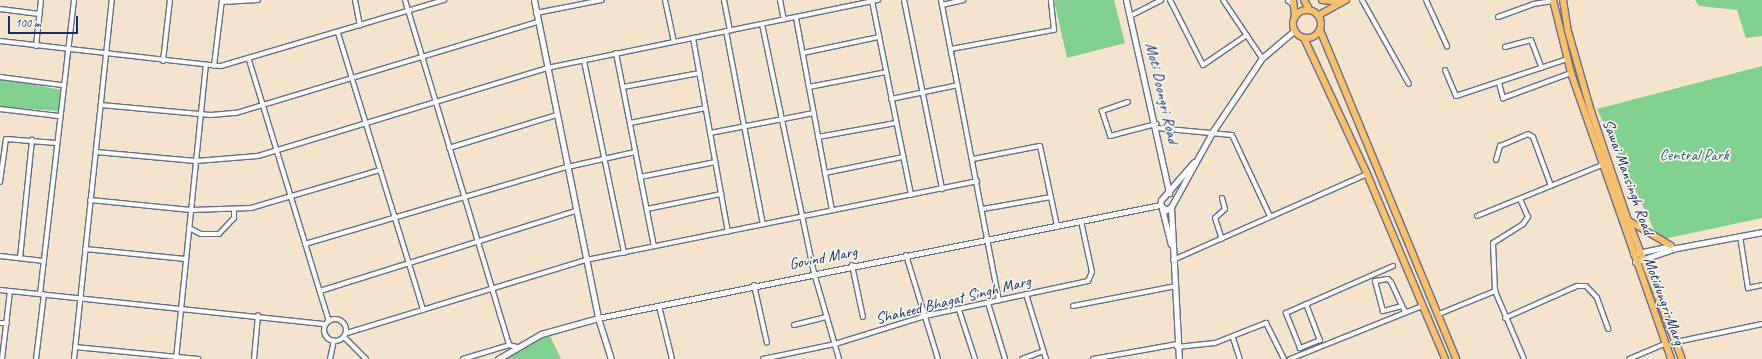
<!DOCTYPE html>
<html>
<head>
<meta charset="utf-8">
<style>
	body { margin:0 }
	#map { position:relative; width:1762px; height:359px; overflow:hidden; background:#f4e4ce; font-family:Caveat,sans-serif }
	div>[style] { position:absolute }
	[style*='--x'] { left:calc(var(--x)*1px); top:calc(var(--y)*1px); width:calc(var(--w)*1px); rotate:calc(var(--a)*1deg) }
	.green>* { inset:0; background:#82d090 }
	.roads { filter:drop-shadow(1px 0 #676e85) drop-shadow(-1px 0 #676e85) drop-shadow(0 1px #676e85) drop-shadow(0 -1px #676e85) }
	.minor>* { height:4px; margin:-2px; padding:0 2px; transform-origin:2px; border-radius:2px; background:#fff }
	.minor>.ring { margin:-2px; padding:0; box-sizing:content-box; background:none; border:4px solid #fff; border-radius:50% }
	.tertiary>* { height:5px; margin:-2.5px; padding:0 2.5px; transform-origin:2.5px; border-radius:2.5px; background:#fff }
	.primary>* { height:6px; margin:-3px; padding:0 3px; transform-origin:3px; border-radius:3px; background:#f8bf6c }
	.primary>.ring { margin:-3px; padding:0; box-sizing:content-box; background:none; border:6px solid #f8bf6c; border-radius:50% }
	span { translate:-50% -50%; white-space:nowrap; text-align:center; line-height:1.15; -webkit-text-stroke:3.5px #f6f6f2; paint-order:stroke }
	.street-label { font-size:16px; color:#1b2f5e }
	.park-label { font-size:16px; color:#35576a }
	.scale { position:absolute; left:8px; top:16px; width:70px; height:18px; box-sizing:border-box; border:2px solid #1b2f5e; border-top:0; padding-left:5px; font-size:12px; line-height:14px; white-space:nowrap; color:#1b2f5e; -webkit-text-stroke:3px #f6f6f2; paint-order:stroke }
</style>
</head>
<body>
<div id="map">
	<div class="green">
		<div style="clip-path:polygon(1054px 0,1114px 0,1125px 43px,1067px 58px)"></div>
		<div style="clip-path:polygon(1695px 0,1762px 0,1762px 36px,1746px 38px,1737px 10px,1699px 6px)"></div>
		<div style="clip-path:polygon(1762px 66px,1762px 218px,1659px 240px,1597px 109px)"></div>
		<div style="clip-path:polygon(0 78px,61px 90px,59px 111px,0 107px)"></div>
		<div style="clip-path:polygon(550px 336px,561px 359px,506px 359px,536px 338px)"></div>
	</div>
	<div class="roads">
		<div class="minor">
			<div style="--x:355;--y:0;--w:26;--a:79"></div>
			<div style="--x:405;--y:0;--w:360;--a:73.2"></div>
			<div style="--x:665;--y:0;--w:43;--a:77.9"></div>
			<div style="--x:724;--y:0;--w:31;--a:79"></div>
			<div style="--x:780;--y:0;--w:20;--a:79"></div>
			<div style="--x:904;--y:0;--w:193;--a:78.6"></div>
			<div style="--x:941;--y:0;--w:306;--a:79.1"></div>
			<div style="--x:1170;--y:0;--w:73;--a:63.1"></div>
			<div style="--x:1203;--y:65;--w:53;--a:-34.3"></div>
			<div style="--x:1223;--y:0;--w:70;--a:56.1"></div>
			<div style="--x:1362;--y:0;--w:96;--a:60.8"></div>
			<div style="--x:1426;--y:0;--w:51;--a:65.5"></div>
			<div style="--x:872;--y:1;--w:198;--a:78.6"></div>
			<div style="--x:222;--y:2;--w:36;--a:-3"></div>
			<div style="--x:942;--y:5;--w:22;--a:-13"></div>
			<div style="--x:0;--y:9;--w:40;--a:7.1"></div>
			<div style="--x:536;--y:13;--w:67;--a:-11.1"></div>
			<div style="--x:1130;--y:16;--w:35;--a:-27"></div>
			<div style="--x:1498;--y:17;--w:37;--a:-20"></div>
			<div style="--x:1533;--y:4;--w:21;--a:-8"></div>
			<div style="--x:796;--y:18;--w:195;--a:79.4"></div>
			<div style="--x:762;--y:24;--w:254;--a:78.2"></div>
			<div style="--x:814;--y:273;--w:90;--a:73.8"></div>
			<div style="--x:726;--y:31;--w:197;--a:79.2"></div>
			<div style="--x:338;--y:33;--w:289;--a:72.9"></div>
			<div style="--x:693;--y:38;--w:197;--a:79.8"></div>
			<div style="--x:0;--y:41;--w:222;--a:6.5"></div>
			<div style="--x:221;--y:66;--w:233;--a:-16.5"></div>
			<div style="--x:36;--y:46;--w:46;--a:-83.8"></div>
			<div style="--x:1505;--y:47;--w:27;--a:-15"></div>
			<div style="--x:1531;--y:40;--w:30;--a:69"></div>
			<div style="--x:951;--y:49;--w:105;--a:-10.5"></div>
			<div style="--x:1054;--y:30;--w:30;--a:-96"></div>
			<div style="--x:616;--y:53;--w:197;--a:78.9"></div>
			<div style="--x:803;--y:53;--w:78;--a:-11.9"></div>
			<div style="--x:249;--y:60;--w:271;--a:73"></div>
			<div style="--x:163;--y:61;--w:61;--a:-83.5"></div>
			<div style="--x:584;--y:61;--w:196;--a:78.2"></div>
			<div style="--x:214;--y:66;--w:66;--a:-83.1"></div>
			<div style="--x:1445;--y:70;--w:28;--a:67"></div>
			<div style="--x:1456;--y:96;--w:117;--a:-18.4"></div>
			<div style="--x:0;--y:77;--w:63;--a:7.4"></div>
			<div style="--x:1499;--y:83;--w:16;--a:75"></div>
			<div style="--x:1503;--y:98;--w:72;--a:-20.2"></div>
			<div style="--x:623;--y:87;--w:78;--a:-10.3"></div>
			<div style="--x:809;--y:87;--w:78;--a:-11"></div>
			<div style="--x:891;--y:99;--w:68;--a:-11.8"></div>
			<div style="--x:1128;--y:102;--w:28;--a:161"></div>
			<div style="--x:1102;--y:111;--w:26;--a:72"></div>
			<div style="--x:1110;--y:136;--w:48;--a:-14.6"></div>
			<div style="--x:101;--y:105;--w:110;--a:5.2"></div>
			<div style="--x:211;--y:115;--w:25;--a:-5"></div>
			<div style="--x:236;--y:113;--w:315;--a:-16.8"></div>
			<div style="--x:0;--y:109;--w:59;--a:6.8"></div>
			<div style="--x:630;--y:123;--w:77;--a:-11.2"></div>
			<div style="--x:1157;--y:128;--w:75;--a:5.3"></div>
			<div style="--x:1232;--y:135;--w:89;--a:64.9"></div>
			<div style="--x:710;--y:133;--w:106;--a:-10.9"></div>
			<div style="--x:818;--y:137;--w:79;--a:-10.2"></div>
			<div style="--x:449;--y:148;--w:113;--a:-17"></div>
			<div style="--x:96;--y:152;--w:100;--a:5.1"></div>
			<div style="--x:196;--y:161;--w:62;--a:-4.6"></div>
			<div style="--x:258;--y:156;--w:302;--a:-16.9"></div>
			<div style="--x:547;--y:68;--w:338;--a:-11.6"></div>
			<div style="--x:973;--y:159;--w:68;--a:-11"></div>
			<div style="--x:1040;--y:146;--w:82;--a:78"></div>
			<div style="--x:1496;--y:160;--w:15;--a:-74"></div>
			<div style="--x:1500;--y:146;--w:30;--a:-23"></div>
			<div style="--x:1528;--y:134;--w:6;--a:31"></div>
			<div style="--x:1533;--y:137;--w:52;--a:69.8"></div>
			<div style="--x:825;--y:173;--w:80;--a:-11.6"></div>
			<div style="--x:640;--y:177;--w:77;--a:-11.2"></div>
			<div style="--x:0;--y:182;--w:43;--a:-82.1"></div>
			<div style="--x:6;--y:139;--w:50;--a:4.6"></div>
			<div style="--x:1222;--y:198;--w:11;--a:75"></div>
			<div style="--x:1225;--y:209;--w:13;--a:138"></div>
			<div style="--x:1215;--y:218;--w:22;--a:72"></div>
			<div style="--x:90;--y:200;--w:101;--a:5.7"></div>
			<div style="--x:191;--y:210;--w:60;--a:-1.9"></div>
			<div style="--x:251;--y:208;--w:134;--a:-16.4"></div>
			<div style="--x:647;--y:209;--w:76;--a:-11.5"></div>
			<div style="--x:983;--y:209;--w:69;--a:-10"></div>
			<div style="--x:1477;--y:216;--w:135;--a:-22.2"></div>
			<div style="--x:189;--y:228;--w:13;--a:27"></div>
			<div style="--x:201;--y:234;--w:18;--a:0"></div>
			<div style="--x:219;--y:234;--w:22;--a:-47"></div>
			<div style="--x:234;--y:218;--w:8;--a:-90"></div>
			<div style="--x:1740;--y:236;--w:53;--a:81.3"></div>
			<div style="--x:1748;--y:288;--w:14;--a:-12"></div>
			<div style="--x:305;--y:244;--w:273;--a:-16.4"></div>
			<div style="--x:567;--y:167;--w:70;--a:-12.4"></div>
			<div style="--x:85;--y:249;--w:101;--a:5.7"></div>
			<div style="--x:906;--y:255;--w:109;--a:72.9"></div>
			<div style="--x:0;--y:256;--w:44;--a:6.5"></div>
			<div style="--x:20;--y:258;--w:119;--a:-84.2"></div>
			<div style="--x:1173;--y:260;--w:212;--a:-23.9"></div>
			<div style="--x:852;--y:265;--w:53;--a:78.1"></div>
			<div style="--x:754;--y:285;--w:59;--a:77.4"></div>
			<div style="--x:0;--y:290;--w:325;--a:6"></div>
			<div style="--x:320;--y:291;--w:268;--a:-17.4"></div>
			<div style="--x:1495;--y:291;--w:48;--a:-92.4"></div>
			<div style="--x:1493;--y:243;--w:36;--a:-32"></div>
			<div style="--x:1523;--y:224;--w:9;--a:-54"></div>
			<div style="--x:1528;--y:217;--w:20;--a:-114"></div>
			<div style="--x:40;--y:294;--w:296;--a:-83.4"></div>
			<div style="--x:1026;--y:294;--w:68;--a:72.9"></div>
			<div style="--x:988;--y:303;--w:59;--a:73.1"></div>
			<div style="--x:1306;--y:304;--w:39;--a:69"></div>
			<div style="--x:1320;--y:340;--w:22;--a:158"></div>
			<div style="--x:1300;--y:348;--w:38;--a:-112"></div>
			<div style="--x:1286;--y:313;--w:117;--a:-23.7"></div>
			<div style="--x:659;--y:306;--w:55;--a:76.2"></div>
			<div style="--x:1073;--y:306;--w:105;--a:-11"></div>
			<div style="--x:1402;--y:306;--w:20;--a:165"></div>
			<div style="--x:1383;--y:311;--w:31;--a:-105"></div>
			<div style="--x:1375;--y:281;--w:13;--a:-9"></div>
			<div style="--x:1388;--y:279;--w:4;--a:45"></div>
			<div style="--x:1391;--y:282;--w:26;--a:65"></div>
			<div style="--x:1402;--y:306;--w:4;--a:56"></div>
			<div style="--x:1404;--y:309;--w:4;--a:76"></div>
			<div style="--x:959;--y:310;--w:52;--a:71.9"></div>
			<div style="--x:1439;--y:314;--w:61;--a:-22.3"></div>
			<div style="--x:1495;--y:291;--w:74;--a:66.9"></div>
			<div style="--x:1505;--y:318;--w:79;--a:-24"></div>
			<div style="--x:1577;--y:286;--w:9;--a:0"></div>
			<div style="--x:1586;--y:286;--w:16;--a:47"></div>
			<div style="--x:1597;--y:298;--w:33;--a:70"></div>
			<div class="ring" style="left:324px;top:319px;width:18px;height:18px"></div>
			<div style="--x:0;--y:323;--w:7;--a:0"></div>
			<div style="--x:794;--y:325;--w:34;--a:-14"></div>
			<div style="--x:347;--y:333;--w:250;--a:-17"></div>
			<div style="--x:586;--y:260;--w:399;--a:-11.4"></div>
			<div style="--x:345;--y:338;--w:30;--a:45"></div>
			<div style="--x:1233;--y:338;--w:22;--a:72"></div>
			<div style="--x:1676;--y:342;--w:88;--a:-11.8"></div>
			<div style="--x:75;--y:347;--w:124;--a:5.6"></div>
			<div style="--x:1177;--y:347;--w:38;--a:-6"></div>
			<div style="--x:1215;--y:343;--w:55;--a:-21.4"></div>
			<div style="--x:1266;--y:323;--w:40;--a:63.4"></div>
			<div style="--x:2;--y:359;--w:68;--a:-83.3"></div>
			<div style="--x:36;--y:359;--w:65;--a:-83"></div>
			<div style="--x:74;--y:359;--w:361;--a:-84"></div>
			<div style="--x:176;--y:359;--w:295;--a:-84.2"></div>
			<div style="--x:254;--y:359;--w:44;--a:-84.8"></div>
			<div style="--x:330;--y:359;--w:19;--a:-78"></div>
			<div style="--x:463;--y:359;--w:48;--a:-16.9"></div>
			<div style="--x:509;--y:345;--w:8;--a:14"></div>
			<div style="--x:763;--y:359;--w:74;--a:-11.8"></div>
			<div style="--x:835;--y:344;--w:94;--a:-17.3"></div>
			<div style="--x:925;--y:316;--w:167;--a:-12.1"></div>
			<div style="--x:1088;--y:281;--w:10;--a:-66"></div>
			<div style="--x:1092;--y:272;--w:52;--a:-102.2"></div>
			<div style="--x:1022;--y:359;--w:23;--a:-20"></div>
			<div style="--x:1093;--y:359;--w:86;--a:-10"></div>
			<div style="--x:1290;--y:359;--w:142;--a:-21.9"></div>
			<div style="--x:1629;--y:359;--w:39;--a:-23"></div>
		</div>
		<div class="tertiary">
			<div style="--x:534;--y:0;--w:324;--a:78.6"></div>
			<div style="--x:598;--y:318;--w:43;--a:72.4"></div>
			<div style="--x:1126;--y:0;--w:198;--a:77.4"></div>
			<div style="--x:1288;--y:0;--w:6;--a:31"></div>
			<div style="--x:1160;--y:205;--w:8;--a:40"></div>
			<div style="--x:1166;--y:210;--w:6;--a:-31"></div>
			<div style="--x:1171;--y:207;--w:87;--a:-61.1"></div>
			<div style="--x:1213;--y:131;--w:88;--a:-56.1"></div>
			<div style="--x:1262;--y:58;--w:43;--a:-40.3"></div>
			<div style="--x:1160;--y:205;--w:5;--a:-79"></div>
			<div style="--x:1161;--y:200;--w:50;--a:-49"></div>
			<div style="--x:1171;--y:207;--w:152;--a:87"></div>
			<div style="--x:1162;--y:209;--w:36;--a:76"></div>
			<div style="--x:1633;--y:254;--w:39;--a:-12"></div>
			<div style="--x:1635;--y:262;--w:43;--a:-18.9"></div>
			<div style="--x:1676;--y:248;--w:87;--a:-10.5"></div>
			<div style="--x:498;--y:359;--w:50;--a:-30.2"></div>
			<div style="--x:541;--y:334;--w:59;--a:-15.7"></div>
			<div style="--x:598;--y:318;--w:573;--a:-11.37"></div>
		</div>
		<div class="primary">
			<div style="--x:1293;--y:0;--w:16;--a:83"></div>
			<div style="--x:1304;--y:0;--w:10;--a:61"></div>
			<div style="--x:1322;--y:0;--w:18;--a:6"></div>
			<div style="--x:1553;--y:0;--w:75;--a:76.1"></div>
			<div style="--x:1571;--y:73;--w:303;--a:70.7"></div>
			<div style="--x:1563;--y:0;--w:31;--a:81"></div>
			<div style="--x:1568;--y:31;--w:83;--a:74"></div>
			<div style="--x:1591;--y:111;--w:115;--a:71.3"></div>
			<div style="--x:1628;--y:220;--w:149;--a:68.8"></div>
			<div class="ring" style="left:1293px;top:10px;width:22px;height:22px"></div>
			<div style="--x:1319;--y:15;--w:31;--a:-29"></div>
			<div style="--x:1320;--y:30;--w:356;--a:67.5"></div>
			<div style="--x:1304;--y:38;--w:150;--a:65.1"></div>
			<div style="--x:1367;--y:174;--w:201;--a:67.1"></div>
			<div style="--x:1629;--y:221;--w:48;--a:30.3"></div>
		</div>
	</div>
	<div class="street-label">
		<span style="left:1162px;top:93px;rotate:77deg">Moti Doongri Road</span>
		<span style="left:1628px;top:177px;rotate:70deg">Sawai Mansingh Road</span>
		<span style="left:823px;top:258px;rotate:-11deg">Govind Marg</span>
		<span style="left:953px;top:300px;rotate:-14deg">Shaheed Bhagat Singh Marg</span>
		<span style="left:1664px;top:301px;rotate:70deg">Motidungri Marg</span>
	</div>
	<div class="park-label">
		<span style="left:1694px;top:155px">Central Park</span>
	</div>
	<div class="scale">100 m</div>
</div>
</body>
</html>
